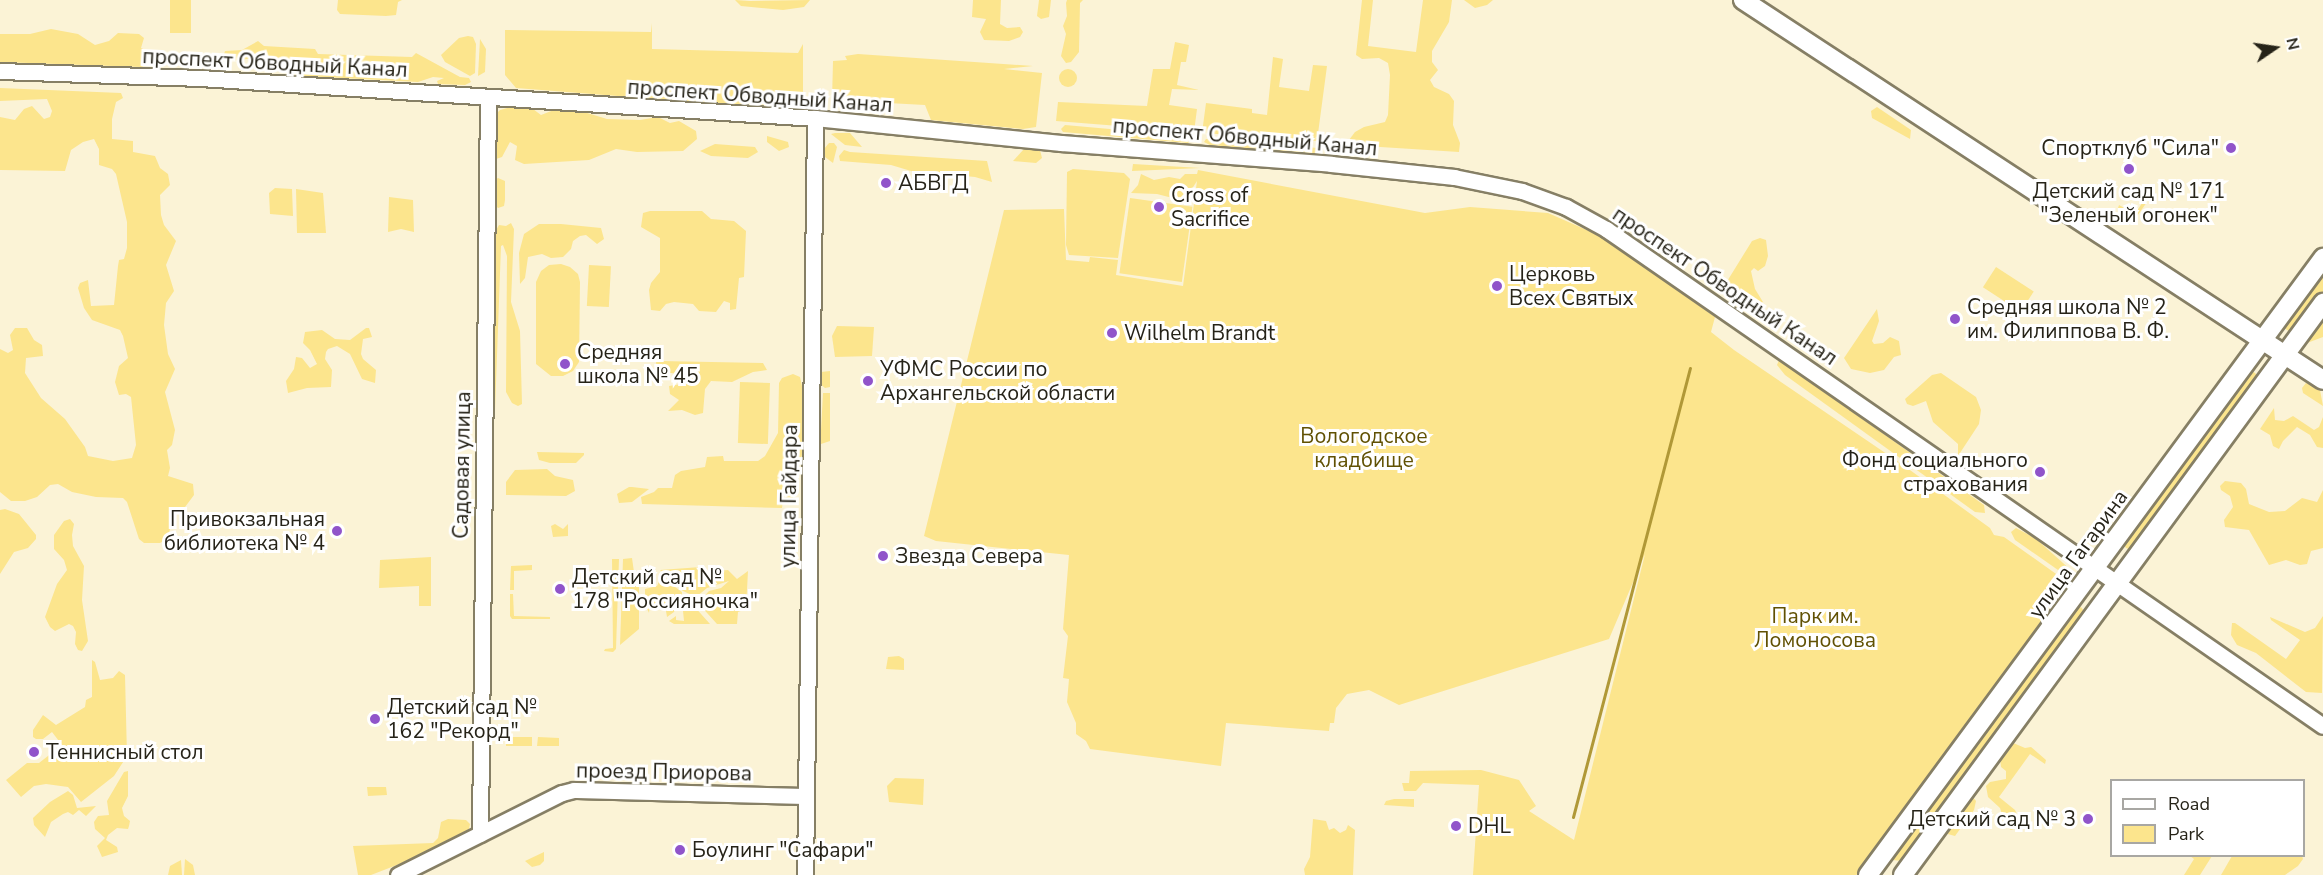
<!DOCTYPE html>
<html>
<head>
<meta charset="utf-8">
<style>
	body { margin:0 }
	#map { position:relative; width:2323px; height:875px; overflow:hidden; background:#fbf3d6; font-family:"Nunito Sans",sans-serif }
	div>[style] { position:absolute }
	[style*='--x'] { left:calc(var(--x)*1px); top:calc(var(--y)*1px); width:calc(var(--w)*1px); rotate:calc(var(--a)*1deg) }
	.green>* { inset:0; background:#fce58d; transform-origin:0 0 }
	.round { border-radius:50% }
	.stream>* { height:3px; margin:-1.5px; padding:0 1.5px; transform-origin:1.5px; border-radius:1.5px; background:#b09837 }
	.roads { filter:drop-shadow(2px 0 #867f65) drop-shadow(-2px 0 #867f65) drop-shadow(0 2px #867f65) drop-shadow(0 -2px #867f65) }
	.secondary>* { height:15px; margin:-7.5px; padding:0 7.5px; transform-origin:7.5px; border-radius:7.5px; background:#fff }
	.primary>* { height:18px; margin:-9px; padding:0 9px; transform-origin:9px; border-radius:9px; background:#fff }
	.dots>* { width:16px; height:16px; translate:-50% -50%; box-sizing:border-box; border:3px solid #fff; border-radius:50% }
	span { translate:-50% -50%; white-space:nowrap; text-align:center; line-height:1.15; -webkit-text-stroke:6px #fff; paint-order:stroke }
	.street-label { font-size:21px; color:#262318 }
	.poi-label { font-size:21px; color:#262318 }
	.right { translate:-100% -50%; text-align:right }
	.left { translate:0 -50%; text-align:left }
	.park-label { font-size:21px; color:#615103 }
	.legend { position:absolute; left:2110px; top:779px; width:195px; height:78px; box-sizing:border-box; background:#fff; border:2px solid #a8a7a3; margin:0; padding:8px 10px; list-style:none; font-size:18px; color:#262318 }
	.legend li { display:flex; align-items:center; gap:12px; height:30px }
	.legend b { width:30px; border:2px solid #a8a7a3 }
	.north { position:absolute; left:2245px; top:18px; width:60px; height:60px; -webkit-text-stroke:4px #fff; paint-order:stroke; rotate:77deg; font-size:16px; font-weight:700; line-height:24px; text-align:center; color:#262318 }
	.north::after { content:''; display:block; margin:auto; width:21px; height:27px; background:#262318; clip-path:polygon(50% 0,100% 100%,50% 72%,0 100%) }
</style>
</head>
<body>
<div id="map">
	<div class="green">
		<div style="left:170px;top:0;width:21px;height:33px"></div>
		<div style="clip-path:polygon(338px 0,402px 0,398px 2px,396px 15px,386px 16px,340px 14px,337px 10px)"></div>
		<div style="clip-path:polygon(735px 0,750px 1px,810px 0,804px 7px,783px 10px,741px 6px)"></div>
		<div style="clip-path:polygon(973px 0,1001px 0,1000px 24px,1007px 28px,1020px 27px,1023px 32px,1020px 37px,1009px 41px,984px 40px,980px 32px,986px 19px,972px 17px)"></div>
		<div style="clip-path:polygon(1039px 0,1051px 0,1049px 17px,1041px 19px,1037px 16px)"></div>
		<div style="clip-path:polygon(1083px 0,1080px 3px,1079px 52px,1071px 62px,1066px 63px,1061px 56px,1066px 34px,1063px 26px,1067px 16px,1066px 3px,1067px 0)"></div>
		<div style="clip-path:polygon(1362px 0,1373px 0,1368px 46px,1416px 52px,1423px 0,1452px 0,1449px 22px,1432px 51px,1432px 62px,1438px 70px,1430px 80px,1434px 87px,1449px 94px,1454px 101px,1453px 125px,1460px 143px,1459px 152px,1349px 145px,1349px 140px,1355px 132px,1364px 127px,1385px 122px,1388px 115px,1390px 75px,1388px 63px,1379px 58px,1362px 59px,1356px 55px)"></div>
		<div style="clip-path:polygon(1464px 0,1493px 0,1487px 5px,1475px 8px)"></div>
		<div style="clip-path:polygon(652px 23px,652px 49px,798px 53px,803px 44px,803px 104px,795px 110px,516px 88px,505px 75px,505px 30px,651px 32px)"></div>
		<div style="clip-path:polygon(51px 29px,78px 34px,95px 45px,109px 41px,118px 33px,139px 34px,144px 38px,141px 48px,150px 52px,152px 62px,141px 67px,0 62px,0 34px,30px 34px)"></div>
		<div style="clip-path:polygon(468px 36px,473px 37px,476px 44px,475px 73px,470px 76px,445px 62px,441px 55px,459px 38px)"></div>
		<div style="clip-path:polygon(480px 39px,486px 49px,485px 72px,478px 76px)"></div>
		<div style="clip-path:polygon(258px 41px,264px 46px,315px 49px,318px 54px,412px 57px,416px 53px,460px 77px,469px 78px,471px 82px,465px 85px,438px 84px,437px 81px,444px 78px,433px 77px,418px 82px,305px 76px,298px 72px,304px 66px,293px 63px,255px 58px,232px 61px,223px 58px,225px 51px,242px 50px)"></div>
		<div style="clip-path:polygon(1175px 42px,1189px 45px,1186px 62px,1181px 62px,1177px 85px,1199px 90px,1172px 89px,1169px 105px,1197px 109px,1194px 132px,1056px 121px,1058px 102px,1147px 106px,1153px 69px,1170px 69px)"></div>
		<div style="clip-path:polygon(858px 54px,1033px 66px,1004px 69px,1042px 73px,1036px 127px,1023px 129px,931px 120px,925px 105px,832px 100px,833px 61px,847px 60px,845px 56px)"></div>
		<div style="clip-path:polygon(1273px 57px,1283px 59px,1279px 87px,1309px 91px,1313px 65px,1327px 66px,1317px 141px,1202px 133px,1206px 103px,1252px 109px,1252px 113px,1267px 115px)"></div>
		<div class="round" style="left:1059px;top:69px;width:18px;height:18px"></div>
		<div style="clip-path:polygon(0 88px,121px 93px,123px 98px,116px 102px,112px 119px,112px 139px,133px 141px,133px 152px,155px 156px,160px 168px,168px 174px,170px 185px,160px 195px,161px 215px,164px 225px,176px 241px,166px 265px,174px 291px,166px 303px,164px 325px,168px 354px,175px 369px,165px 392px,175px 430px,172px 445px,167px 450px,170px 468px,168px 476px,193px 484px,194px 495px,185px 507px,174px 510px,168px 538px,160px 543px,144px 543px,139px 539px,127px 502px,123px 498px,96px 497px,72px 492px,58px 484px,50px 485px,37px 497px,25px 501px,11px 501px,0 492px,0 349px,8px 353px,13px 350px,10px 335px,15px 328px,27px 328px,34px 340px,42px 345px,43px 356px,26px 358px,25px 373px,41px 398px,65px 419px,85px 447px,88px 456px,113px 461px,132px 458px,136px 445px,131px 397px,126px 394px,119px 395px,115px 382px,119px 366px,128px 358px,123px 336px,120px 330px,92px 320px,84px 308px,78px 288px,80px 283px,88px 280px,91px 306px,114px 305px,118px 266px,119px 260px,124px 259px,127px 248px,127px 222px,116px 174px,112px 169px,99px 165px,99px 149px,94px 139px,83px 142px,71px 150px,65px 171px,0 170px,0 117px,15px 120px,24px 109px,32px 106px,44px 119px,50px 117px,52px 111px,47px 99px,0 101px)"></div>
		<div style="clip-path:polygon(514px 106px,533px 109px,541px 115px,559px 108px,574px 109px,607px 119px,640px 120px,658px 117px,670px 123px,679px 121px,696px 131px,697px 139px,683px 151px,637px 152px,616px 149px,589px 160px,524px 164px,515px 160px,517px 146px,510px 142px,502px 157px,496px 159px,494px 157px,496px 114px,500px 110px)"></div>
		<div style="clip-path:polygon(1877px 107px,1911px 130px,1910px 139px,1872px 118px,1871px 111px)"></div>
		<div style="clip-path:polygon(1065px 125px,1188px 136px,1191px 139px,1188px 143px,1063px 132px,1061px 129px)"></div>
		<div style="clip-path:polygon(835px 133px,850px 133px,862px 147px,845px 145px,831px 134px)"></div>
		<div style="clip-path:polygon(767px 136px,788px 142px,789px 147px,779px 151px,767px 142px)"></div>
		<div style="clip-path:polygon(1206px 139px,1318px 148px,1321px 151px,1318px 154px,1210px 145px,1204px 142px)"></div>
		<div style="clip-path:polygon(829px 143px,834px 143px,837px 147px,833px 163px,825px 157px,824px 149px)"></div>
		<div style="clip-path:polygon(715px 144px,755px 147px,758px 152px,748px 158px,711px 156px,700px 151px)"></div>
		<div style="clip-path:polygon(1024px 149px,1040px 150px,1042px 158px,1036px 163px,1013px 161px)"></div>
		<div style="clip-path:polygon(844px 150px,850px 152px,987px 161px,992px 182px,975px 177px,911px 171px,891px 165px,840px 161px,839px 156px)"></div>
		<div style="clip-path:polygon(1133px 164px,1201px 168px,1132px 171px)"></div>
		<div style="clip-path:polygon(1073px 169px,1124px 173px,1130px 179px,1118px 258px,1069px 255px,1066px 245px,1067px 172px)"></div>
		<div style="clip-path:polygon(1198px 170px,1425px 213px,1470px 207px,1548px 213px,1605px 238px,1715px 317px,1711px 332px,1734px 350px,1903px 465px,1990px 528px,1994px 535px,2004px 537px,2059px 576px,2061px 582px,2050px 598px,2047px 619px,1864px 871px,1856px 875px,1473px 875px,1479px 785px,1423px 783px,1416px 791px,1404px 791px,1402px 783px,1409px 783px,1410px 771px,1481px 770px,1519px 780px,1536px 806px,1529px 811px,1574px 840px,1645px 554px,1609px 639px,1399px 705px,1369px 690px,1347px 694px,1336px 708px,1334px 723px,1330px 723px,1329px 731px,1226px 723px,1221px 766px,1090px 749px,1086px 741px,1076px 734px,1076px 723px,1067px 702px,1069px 679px,1063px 678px,1068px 636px,1063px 629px,1069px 555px,936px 541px,924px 536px,1004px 210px,1064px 209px,1066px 260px,1089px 262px,1090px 257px,1118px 260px,1116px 275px,1183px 286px,1197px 181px,1184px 201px,1157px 194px,1131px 193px,1138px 185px,1141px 174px,1154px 180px,1169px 177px,1180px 179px,1185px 174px,1197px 174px)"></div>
		<div style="clip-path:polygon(498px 178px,505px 181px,505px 200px,504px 206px,498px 208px,494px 204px,493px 181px)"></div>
		<div style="clip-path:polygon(275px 188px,292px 189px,293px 216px,270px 214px,269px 193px)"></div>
		<div style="clip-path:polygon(296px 189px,323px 193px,326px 233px,297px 233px)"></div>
		<div style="clip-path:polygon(389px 197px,413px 200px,414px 232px,401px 229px,388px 232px)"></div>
		<div style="left:1130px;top:198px;width:63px;height:76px;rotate:8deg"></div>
		<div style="clip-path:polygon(2144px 200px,2147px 202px,2135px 219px,2118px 208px,2119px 205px,2135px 214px)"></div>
		<div style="clip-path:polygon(650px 211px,702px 211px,711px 219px,734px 221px,746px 231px,744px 277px,739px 278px,736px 309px,730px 310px,730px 303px,724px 301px,716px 312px,699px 311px,693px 304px,674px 302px,666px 304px,660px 311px,651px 310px,649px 290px,651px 283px,660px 272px,660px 238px,641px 227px,643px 213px)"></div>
		<div style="clip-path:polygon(511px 223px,514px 229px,511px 302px,520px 331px,522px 404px,518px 406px,512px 403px,506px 392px,507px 256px,503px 245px,501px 246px,495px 411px,495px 232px,499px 225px,506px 226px)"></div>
		<div style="clip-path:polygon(561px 224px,601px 228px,604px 239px,597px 244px,586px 235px,580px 236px,573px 241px,571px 249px,563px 257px,551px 258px,542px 254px,528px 257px,525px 278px,520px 284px,519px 253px,524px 234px,539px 224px)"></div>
		<div style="clip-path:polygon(1760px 238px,1766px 240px,1768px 256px,1765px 266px,1758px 271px,1754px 268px,1751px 271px,1755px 289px,1763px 302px,1757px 305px,1733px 291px,1726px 283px,1752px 241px)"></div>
		<div style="clip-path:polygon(561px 264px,570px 267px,578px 274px,580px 282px,579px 362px,573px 371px,563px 376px,551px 376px,536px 364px,536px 282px,541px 271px,549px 265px)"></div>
		<div style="left:589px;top:265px;width:22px;height:41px;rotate:3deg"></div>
		<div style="left:1996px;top:267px;width:45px;height:24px;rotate:33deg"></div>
		<div style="clip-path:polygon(2323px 273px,2323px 295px,2294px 335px,2283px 327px)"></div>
		<div style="clip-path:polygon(1877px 309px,1879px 321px,1872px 341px,1874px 344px,1883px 343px,1890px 337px,1899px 341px,1901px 355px,1894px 357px,1884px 370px,1870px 373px,1851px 369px,1844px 358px)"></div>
		<div style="clip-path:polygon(2323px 318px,2323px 337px,2307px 343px,2306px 340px)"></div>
		<div style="clip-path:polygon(837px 326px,874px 327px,872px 356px,835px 357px,832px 336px)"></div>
		<div style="clip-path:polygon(366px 328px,369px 328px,372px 337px,363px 339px,361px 354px,363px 359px,376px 370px,375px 383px,362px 379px,350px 354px,337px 346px,328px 349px,326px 352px,325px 359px,332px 370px,331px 387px,307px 388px,288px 393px,286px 381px,294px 369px,296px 357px,302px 358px,310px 368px,317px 364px,310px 350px,303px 343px,305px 332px,322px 330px,335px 339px,350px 340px)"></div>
		<div style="clip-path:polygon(1779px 360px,1984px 505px,1985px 513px,1975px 512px,1785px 375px,1777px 365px)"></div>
		<div style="clip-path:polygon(660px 361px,763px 363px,767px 370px,753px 372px,732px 382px,711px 381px,705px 389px,703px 413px,695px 415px,682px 410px,668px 411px,679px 400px,670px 394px,669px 386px,681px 384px,686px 380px,681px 375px,657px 370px,656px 362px)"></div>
		<div style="clip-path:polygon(2250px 369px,2261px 378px,2131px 550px,2126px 548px,2123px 544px)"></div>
		<div style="clip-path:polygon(830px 371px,830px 387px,825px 388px,819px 383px,819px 376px,821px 372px)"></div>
		<div style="clip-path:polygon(1941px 373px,1976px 397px,1981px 410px,1979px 424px,1958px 456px,1958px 444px,1933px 422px,1926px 401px,1913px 406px,1907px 404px,1905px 399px,1932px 375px)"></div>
		<div style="clip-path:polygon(793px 374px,800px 377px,802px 386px,802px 455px,798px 468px,794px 471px,793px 500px,783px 500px,782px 508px,642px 504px,641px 497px,654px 492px,658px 488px,672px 488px,675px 475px,681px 471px,705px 467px,707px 457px,723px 456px,724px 461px,758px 461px,765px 456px,778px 433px,779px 383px,782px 378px)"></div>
		<div style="left:740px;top:382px;width:30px;height:61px;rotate:2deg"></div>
		<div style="clip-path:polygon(2306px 383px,2315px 385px,2320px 390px,2323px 406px,2303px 393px,2302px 388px)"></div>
		<div style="clip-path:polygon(823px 393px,830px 393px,830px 441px,821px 444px,815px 441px,821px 430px)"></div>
		<div style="clip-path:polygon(2274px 408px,2275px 420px,2284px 421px,2293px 416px,2314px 430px,2319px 427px,2323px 417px,2323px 448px,2317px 447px,2310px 435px,2297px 427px,2283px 441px,2279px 449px,2273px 446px,2270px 435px,2260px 429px)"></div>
		<div style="clip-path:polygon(537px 452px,584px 453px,584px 455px,576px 463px,550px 463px,539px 460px)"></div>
		<div style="clip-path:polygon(547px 469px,555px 476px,573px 480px,575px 491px,566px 496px,506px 495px,506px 482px,515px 470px)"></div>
		<div style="clip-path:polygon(2225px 481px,2241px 483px,2246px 489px,2249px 504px,2269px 512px,2285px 511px,2302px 498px,2317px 502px,2323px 490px,2323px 548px,2311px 551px,2307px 564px,2300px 565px,2286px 560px,2269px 565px,2249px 530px,2225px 527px,2224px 520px,2233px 507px,2230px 496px,2221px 490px,2220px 486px)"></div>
		<div style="clip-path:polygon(629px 487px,632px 487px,649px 489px,632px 502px,619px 503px,617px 494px)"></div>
		<div style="clip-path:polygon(5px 509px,19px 514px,36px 535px,36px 539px,28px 548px,14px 552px,0 574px,0 510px)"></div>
		<div style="clip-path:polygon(70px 519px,74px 524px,72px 535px,73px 546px,84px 566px,82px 600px,88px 641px,82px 651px,78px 650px,75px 644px,76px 632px,73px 626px,69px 624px,55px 631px,50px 627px,45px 617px,57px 584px,67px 570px,64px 560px,54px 549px,54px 535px,64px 521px)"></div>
		<div style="clip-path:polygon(555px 524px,563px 529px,568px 524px,568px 536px,553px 537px,551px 526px)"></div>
		<div style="clip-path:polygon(2016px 528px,2035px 538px,2072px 571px,2067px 573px,2058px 570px,2015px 540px,2011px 532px)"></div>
		<div style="clip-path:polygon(431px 557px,431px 606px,419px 606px,419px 586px,379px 588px,380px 560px)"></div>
		<div style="clip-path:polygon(632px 558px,634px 572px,639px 574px,639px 629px,620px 645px,623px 559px)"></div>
		<div style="clip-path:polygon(612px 559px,619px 559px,616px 649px,613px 652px,604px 651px,605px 649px,613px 648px)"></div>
		<div style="clip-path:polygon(532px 565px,532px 570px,514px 571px,514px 590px,510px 590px,511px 566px)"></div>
		<div style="clip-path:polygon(701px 567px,707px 572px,728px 570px,737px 579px,748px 571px,746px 609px,738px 612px,737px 624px,717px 624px,698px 603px,709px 591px,721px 588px,729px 581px,707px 588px,696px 597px,683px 591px,660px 570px)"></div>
		<div style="clip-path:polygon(661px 577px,682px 592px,682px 596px,674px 612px,667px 617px,665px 605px,650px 604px,649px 613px,645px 604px,645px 589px,657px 586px)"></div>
		<div style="clip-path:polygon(510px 594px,513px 594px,514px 616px,550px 617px,550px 619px,512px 619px,510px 616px)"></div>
		<div style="clip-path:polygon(693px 605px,710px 624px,674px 624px,669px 621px,676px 616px,676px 620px,684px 621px,683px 611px)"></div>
		<div style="clip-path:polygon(2081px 607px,2086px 614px,1903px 861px,1892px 860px,1891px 852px,2074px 610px)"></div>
		<div style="clip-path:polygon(2323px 616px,2322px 693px,2306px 692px,2256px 653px,2237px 645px,2231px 635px,2232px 623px,2235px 623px,2286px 659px,2300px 640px,2271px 620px,2270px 617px,2305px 632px,2315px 628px)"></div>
		<div style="clip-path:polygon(899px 656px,904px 659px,904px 670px,886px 669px,888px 657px)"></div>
		<div style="clip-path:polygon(92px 660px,95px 662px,100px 680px,113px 678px,119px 671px,125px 675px,127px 756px,114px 776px,81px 802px,68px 787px,46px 784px,34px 786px,21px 797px,6px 780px,27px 763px,39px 763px,62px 745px,52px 732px,43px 739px,36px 739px,33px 737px,33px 730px,43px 715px,56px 725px,85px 707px,86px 700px,92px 697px)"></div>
		<div style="left:506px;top:737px;width:26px;height:9px"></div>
		<div style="clip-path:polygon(538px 737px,559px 738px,559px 746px,537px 746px)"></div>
		<div style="clip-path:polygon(2011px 742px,2025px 748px,2031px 747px,2046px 760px,2045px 764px,2030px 754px,1999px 797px,2015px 810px,2020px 820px,2020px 827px,2011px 830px,2006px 827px,2000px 808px,1988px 797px,1986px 786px,1990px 782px,2006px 779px,2006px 771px,2001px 767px,2000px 758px)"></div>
		<div style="clip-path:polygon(128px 771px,128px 796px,122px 808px,124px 816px,130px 821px,129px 826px,128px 829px,117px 828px,108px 835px,106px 840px,117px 847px,118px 852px,102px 857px,97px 846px,105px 838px,95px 829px,94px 822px,98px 816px,109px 815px,107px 801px,124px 772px)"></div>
		<div style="clip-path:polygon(895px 778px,924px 779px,923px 805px,889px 802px,887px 786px)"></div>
		<div style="clip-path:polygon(367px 787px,386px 787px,387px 795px,368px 796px)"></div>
		<div style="clip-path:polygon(68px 791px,73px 795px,77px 808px,96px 806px,86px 816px,79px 810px,73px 815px,68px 812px,63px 814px,51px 822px,45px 837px,34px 825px,33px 818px,50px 802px)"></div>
		<div style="clip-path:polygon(1972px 796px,1976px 801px,1974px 810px,1955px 836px,1944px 833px)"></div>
		<div style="clip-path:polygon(1394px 799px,1414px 799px,1414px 807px,1384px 805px,1386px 801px)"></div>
		<div style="clip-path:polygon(448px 819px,466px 820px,470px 824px,469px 829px,428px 853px,371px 875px,358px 875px,353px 846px,433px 843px,438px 838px,441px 822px)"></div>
		<div style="clip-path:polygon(1313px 819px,1326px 821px,1329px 830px,1334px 828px,1340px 833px,1346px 830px,1348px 825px,1355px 830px,1353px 875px,1305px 875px,1304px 869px,1310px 857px)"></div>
		<div style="clip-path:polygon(544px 852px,544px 861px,540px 865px,532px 867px,525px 861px)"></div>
		<div style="clip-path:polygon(2190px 856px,2212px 856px,2200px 875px,2184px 875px,2194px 859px)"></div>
		<div style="clip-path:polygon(2232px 856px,2302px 856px,2303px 859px,2298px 866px,2285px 875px,2221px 875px)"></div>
		<div style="clip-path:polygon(185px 859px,193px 865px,195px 875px,184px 875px)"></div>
		<div style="clip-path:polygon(181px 860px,182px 875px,168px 875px,170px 866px)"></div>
	</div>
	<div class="stream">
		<div style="--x:1573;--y:817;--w:464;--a:-75.4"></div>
	</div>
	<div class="roads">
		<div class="secondary">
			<div style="--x:0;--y:71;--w:200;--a:2"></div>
			<div style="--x:200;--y:78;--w:616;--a:3.72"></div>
			<div style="--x:815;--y:118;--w:247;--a:5.8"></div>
			<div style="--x:1061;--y:143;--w:271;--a:4.4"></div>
			<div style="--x:1331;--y:164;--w:124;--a:6"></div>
			<div style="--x:1454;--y:177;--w:69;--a:11.6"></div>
			<div style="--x:1522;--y:191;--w:47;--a:20"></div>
			<div style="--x:1566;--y:207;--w:46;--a:28.8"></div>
			<div style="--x:1606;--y:229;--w:872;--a:34.73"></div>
			<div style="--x:480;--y:834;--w:737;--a:-89.38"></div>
			<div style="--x:398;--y:875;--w:183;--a:-26.6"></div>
			<div style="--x:562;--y:793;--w:12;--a:-14"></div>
			<div style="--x:574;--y:790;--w:232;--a:1.5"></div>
			<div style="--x:805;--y:875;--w:757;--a:-89.24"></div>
		</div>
		<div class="primary">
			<div style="--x:1743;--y:0;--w:693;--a:33.23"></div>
			<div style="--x:1868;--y:875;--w:767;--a:-53.59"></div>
			<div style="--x:1903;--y:875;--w:710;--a:-53.71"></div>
		</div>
	</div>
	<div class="dots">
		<div style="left:2231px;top:148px;background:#9054ca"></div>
		<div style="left:2129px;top:169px;background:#9054ca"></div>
		<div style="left:886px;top:183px;background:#9054ca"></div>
		<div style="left:1159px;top:207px;background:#9054ca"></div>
		<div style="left:1497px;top:286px;background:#9054ca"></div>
		<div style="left:1955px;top:319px;background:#9054ca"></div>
		<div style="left:1112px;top:333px;background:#9054ca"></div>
		<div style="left:565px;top:364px;background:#9054ca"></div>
		<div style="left:868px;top:381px;background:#9054ca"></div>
		<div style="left:2040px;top:472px;background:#9054ca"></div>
		<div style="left:337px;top:531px;background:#9054ca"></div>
		<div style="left:883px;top:556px;background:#9054ca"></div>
		<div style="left:560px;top:589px;background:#9054ca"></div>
		<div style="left:375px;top:719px;background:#9054ca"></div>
		<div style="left:34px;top:752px;background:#9054ca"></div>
		<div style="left:2088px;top:819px;background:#9054ca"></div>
		<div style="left:1456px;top:826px;background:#9054ca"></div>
		<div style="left:680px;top:850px;background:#9054ca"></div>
	</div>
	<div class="street-label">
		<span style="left:275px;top:63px;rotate:3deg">проспект Обводный Канал</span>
		<span style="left:760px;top:96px;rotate:4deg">проспект Обводный Канал</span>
		<span style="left:1245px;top:137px;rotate:5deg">проспект Обводный Канал</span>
		<span style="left:1725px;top:286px;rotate:34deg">проспект Обводный Канал</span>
		<span style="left:462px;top:465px;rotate:-89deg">Садовая улица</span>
		<span style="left:789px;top:496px;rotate:-89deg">улица Гайдара</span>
		<span style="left:2078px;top:554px;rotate:-54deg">улица Гагарина</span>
		<span style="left:664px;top:772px;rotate:1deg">проезд Приорова</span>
	</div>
	<div class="poi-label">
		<span class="right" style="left:2219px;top:148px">Спортклуб "Сила"</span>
		<span class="left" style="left:898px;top:183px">АБВГД</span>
		<span style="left:2129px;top:203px">Детский сад № 171<br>"Зеленый огонек"</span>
		<span class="left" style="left:1171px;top:207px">Cross of<br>Sacrifice</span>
		<span class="left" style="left:1509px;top:286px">Церковь<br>Всех Святых</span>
		<span class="left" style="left:1967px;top:319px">Средняя школа № 2<br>им. Филиппова В. Ф.</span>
		<span class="left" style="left:1124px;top:333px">Wilhelm Brandt</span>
		<span class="left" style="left:577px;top:364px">Средняя<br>школа № 45</span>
		<span class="left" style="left:880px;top:381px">УФМС России по<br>Архангельской области</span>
		<span class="right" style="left:2028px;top:472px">Фонд социального<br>страхования</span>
		<span class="right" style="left:325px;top:531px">Привокзальная<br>библиотека № 4</span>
		<span class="left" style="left:895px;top:556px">Звезда Севера</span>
		<span class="left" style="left:572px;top:589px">Детский сад №<br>178 "Россияночка"</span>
		<span class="left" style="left:387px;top:719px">Детский сад №<br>162 "Рекорд"</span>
		<span class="left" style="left:46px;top:752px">Теннисный стол</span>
		<span class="right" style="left:2076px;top:819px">Детский сад № 3</span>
		<span class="left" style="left:1468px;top:826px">DHL</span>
		<span class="left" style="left:692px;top:850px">Боулинг "Сафари"</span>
	</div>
	<div class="park-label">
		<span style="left:1364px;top:448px">Вологодское<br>кладбище</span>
		<span style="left:1815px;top:628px">Парк им.<br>Ломоносова</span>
	</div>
	<ul class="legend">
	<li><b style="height:8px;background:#fff"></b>Road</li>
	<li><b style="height:16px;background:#fce58d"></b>Park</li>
	</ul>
	<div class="north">N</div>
</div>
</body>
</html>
